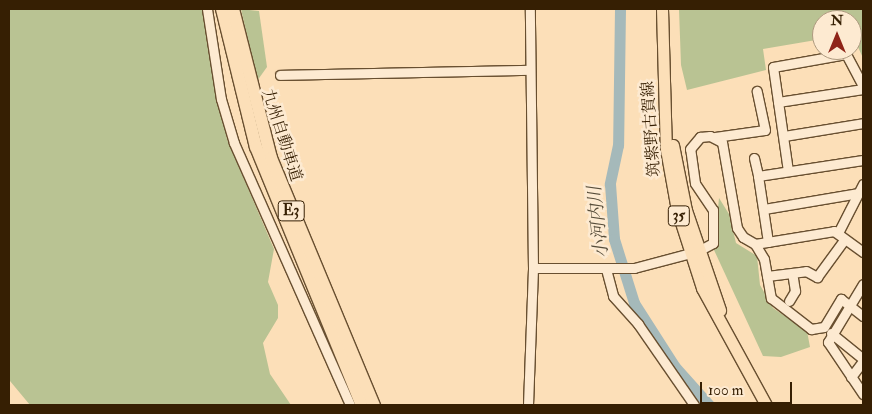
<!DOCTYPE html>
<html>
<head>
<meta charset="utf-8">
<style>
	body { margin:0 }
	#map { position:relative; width:872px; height:414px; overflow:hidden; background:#fcdfb8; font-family:"IM FELL Double Pica","Noto Serif JP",serif }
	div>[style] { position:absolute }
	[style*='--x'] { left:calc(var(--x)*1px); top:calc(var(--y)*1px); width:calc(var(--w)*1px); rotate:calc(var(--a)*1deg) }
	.green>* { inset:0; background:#b9c393 }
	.river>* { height:11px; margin:-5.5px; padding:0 5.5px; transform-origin:5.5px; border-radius:5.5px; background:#a5b9ba }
	.roads { filter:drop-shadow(1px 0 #684f30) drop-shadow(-1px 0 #684f30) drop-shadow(0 1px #684f30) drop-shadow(0 -1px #684f30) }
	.minor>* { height:9px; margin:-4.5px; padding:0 4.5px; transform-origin:4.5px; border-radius:4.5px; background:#fdead1 }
	.major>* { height:11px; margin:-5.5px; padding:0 5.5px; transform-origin:5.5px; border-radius:5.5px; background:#fcdfb8 }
	.highway>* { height:12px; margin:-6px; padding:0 6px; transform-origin:6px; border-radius:6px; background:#fcdfb8 }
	span { translate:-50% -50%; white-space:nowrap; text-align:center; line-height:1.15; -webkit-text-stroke:5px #fdead1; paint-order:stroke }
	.shield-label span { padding:1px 4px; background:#fdead1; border:1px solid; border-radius:4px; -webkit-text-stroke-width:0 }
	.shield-label { font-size:15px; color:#361f03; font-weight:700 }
	.street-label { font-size:16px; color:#361f03 }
	.water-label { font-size:18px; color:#574d3a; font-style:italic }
	.frame { position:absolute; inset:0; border:10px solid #361f03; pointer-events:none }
	.north { position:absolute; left:812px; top:10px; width:50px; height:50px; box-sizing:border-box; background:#fdead1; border:1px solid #ad997f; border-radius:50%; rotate:0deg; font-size:14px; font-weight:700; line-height:20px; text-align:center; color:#361f03 }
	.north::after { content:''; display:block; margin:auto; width:18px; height:22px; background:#8f2418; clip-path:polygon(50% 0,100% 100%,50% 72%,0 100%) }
	.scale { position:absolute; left:700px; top:382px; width:92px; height:22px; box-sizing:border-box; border:2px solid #361f03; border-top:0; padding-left:6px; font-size:15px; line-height:18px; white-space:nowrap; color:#361f03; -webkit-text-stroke:4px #fdead1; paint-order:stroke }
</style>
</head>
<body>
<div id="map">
	<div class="green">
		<div style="clip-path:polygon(9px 9px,203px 9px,227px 139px,274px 249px,268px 282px,278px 305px,278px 318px,263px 343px,270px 374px,291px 405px,30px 405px,10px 381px)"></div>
		<div style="clip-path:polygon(241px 9px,259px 11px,267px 67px,257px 81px)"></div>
		<div style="clip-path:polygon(679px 9px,863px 9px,863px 58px,852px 34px,852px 20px,822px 20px,822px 39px,763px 49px,766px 70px,687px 90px,681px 65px)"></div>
		<div style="clip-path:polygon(719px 198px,729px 214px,736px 243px,757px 256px,760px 285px,773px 308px,807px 331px,810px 347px,781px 357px,763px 356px,714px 250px)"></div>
	</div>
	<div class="river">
		<div style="--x:620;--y:9;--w:136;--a:90.8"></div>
		<div style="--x:618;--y:145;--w:40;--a:102"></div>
		<div style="--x:610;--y:184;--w:55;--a:85.8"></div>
		<div style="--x:614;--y:239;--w:67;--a:72.6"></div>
		<div style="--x:634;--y:303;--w:76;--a:57.4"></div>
		<div style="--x:675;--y:367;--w:51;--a:48.2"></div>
	</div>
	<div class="roads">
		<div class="minor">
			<div style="--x:207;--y:9;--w:91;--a:81.2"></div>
			<div style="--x:221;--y:99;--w:46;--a:73.5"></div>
			<div style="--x:234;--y:143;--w:287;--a:66.1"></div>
			<div style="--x:280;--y:75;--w:248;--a:-1.2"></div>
			<div style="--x:778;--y:102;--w:86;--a:-8.7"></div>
			<div style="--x:784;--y:136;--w:80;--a:-9.3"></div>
			<div style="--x:715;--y:137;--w:50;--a:-8"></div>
			<div style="--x:765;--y:130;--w:40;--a:-102"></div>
			<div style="--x:754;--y:158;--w:18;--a:77"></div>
			<div style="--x:788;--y:171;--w:105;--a:-98.2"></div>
			<div style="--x:773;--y:67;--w:74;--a:-10.1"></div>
			<div style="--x:846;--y:54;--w:36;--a:62"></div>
			<div style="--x:764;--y:209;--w:96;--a:-9.6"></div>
			<div style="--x:838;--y:233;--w:55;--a:-63"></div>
			<div style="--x:768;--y:242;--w:67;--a:-98.6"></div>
			<div style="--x:758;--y:176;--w:106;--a:-8.7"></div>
			<div style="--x:755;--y:244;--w:17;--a:59"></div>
			<div style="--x:764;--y:259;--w:40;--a:80"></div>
			<div style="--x:771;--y:298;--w:51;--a:37.8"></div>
			<div style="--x:811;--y:329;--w:13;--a:-9"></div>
			<div style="--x:824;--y:327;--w:33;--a:-59"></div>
			<div style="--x:841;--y:299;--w:28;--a:38"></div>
			<div style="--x:533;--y:268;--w:101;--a:0"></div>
			<div style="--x:634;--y:268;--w:66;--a:-14.9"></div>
			<div style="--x:698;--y:251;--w:17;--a:-28"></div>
			<div style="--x:713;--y:243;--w:33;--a:-90"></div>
			<div style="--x:713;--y:210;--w:32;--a:-124"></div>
			<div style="--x:695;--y:183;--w:34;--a:-98"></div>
			<div style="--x:690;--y:149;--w:16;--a:-50"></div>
			<div style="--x:700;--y:137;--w:10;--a:-6"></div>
			<div style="--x:710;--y:136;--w:13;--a:27"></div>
			<div style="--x:722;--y:142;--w:87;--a:80.1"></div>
			<div style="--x:737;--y:228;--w:11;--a:56"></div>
			<div style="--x:743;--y:237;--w:14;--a:30"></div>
			<div style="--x:755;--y:244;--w:80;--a:-9.3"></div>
			<div style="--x:834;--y:231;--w:36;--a:36"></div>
			<div style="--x:606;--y:269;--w:28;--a:75"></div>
			<div style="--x:613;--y:296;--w:38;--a:48"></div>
			<div style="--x:638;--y:324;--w:98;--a:55.3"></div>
			<div style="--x:767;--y:276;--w:39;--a:-7"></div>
			<div style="--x:806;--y:271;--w:13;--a:29"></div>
			<div style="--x:817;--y:277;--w:46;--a:-53.9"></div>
			<div style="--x:863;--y:284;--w:68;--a:121.1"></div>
			<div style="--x:828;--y:342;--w:63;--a:56.1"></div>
			<div style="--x:789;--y:301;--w:12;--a:-59"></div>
			<div style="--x:795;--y:291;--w:18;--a:-99"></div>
			<div style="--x:831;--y:333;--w:41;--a:39.1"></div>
			<div style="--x:851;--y:377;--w:20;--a:-53"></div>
			<div style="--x:528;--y:405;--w:137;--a:-87.9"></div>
			<div style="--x:533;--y:268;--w:259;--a:-90.7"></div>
		</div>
		<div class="major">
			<div style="--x:662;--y:9;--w:140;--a:88.4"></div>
			<div style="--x:666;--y:149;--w:62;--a:79.8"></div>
			<div style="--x:677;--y:210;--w:82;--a:72.2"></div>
			<div style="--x:702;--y:288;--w:133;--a:61.3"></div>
			<div style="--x:673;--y:145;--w:66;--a:78.7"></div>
			<div style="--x:686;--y:210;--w:106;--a:71.2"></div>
		</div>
		<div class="highway">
			<div style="--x:222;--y:9;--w:142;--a:76.2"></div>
			<div style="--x:256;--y:147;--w:279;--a:67.7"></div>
			<div style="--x:233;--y:9;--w:154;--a:75.7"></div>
			<div style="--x:271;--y:158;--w:268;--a:67.4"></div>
		</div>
	</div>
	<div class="shield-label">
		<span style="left:291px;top:211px">E3</span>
		<span style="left:679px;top:216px">35</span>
	</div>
	<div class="street-label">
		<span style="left:651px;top:129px;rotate:-94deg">筑紫野古賀線</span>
		<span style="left:282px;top:135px;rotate:72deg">九州自動車道</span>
	</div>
	<div class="water-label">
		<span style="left:599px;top:222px;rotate:-96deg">小河内川</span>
	</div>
	<div class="frame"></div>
	<div class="north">N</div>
	<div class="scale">100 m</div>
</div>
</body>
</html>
